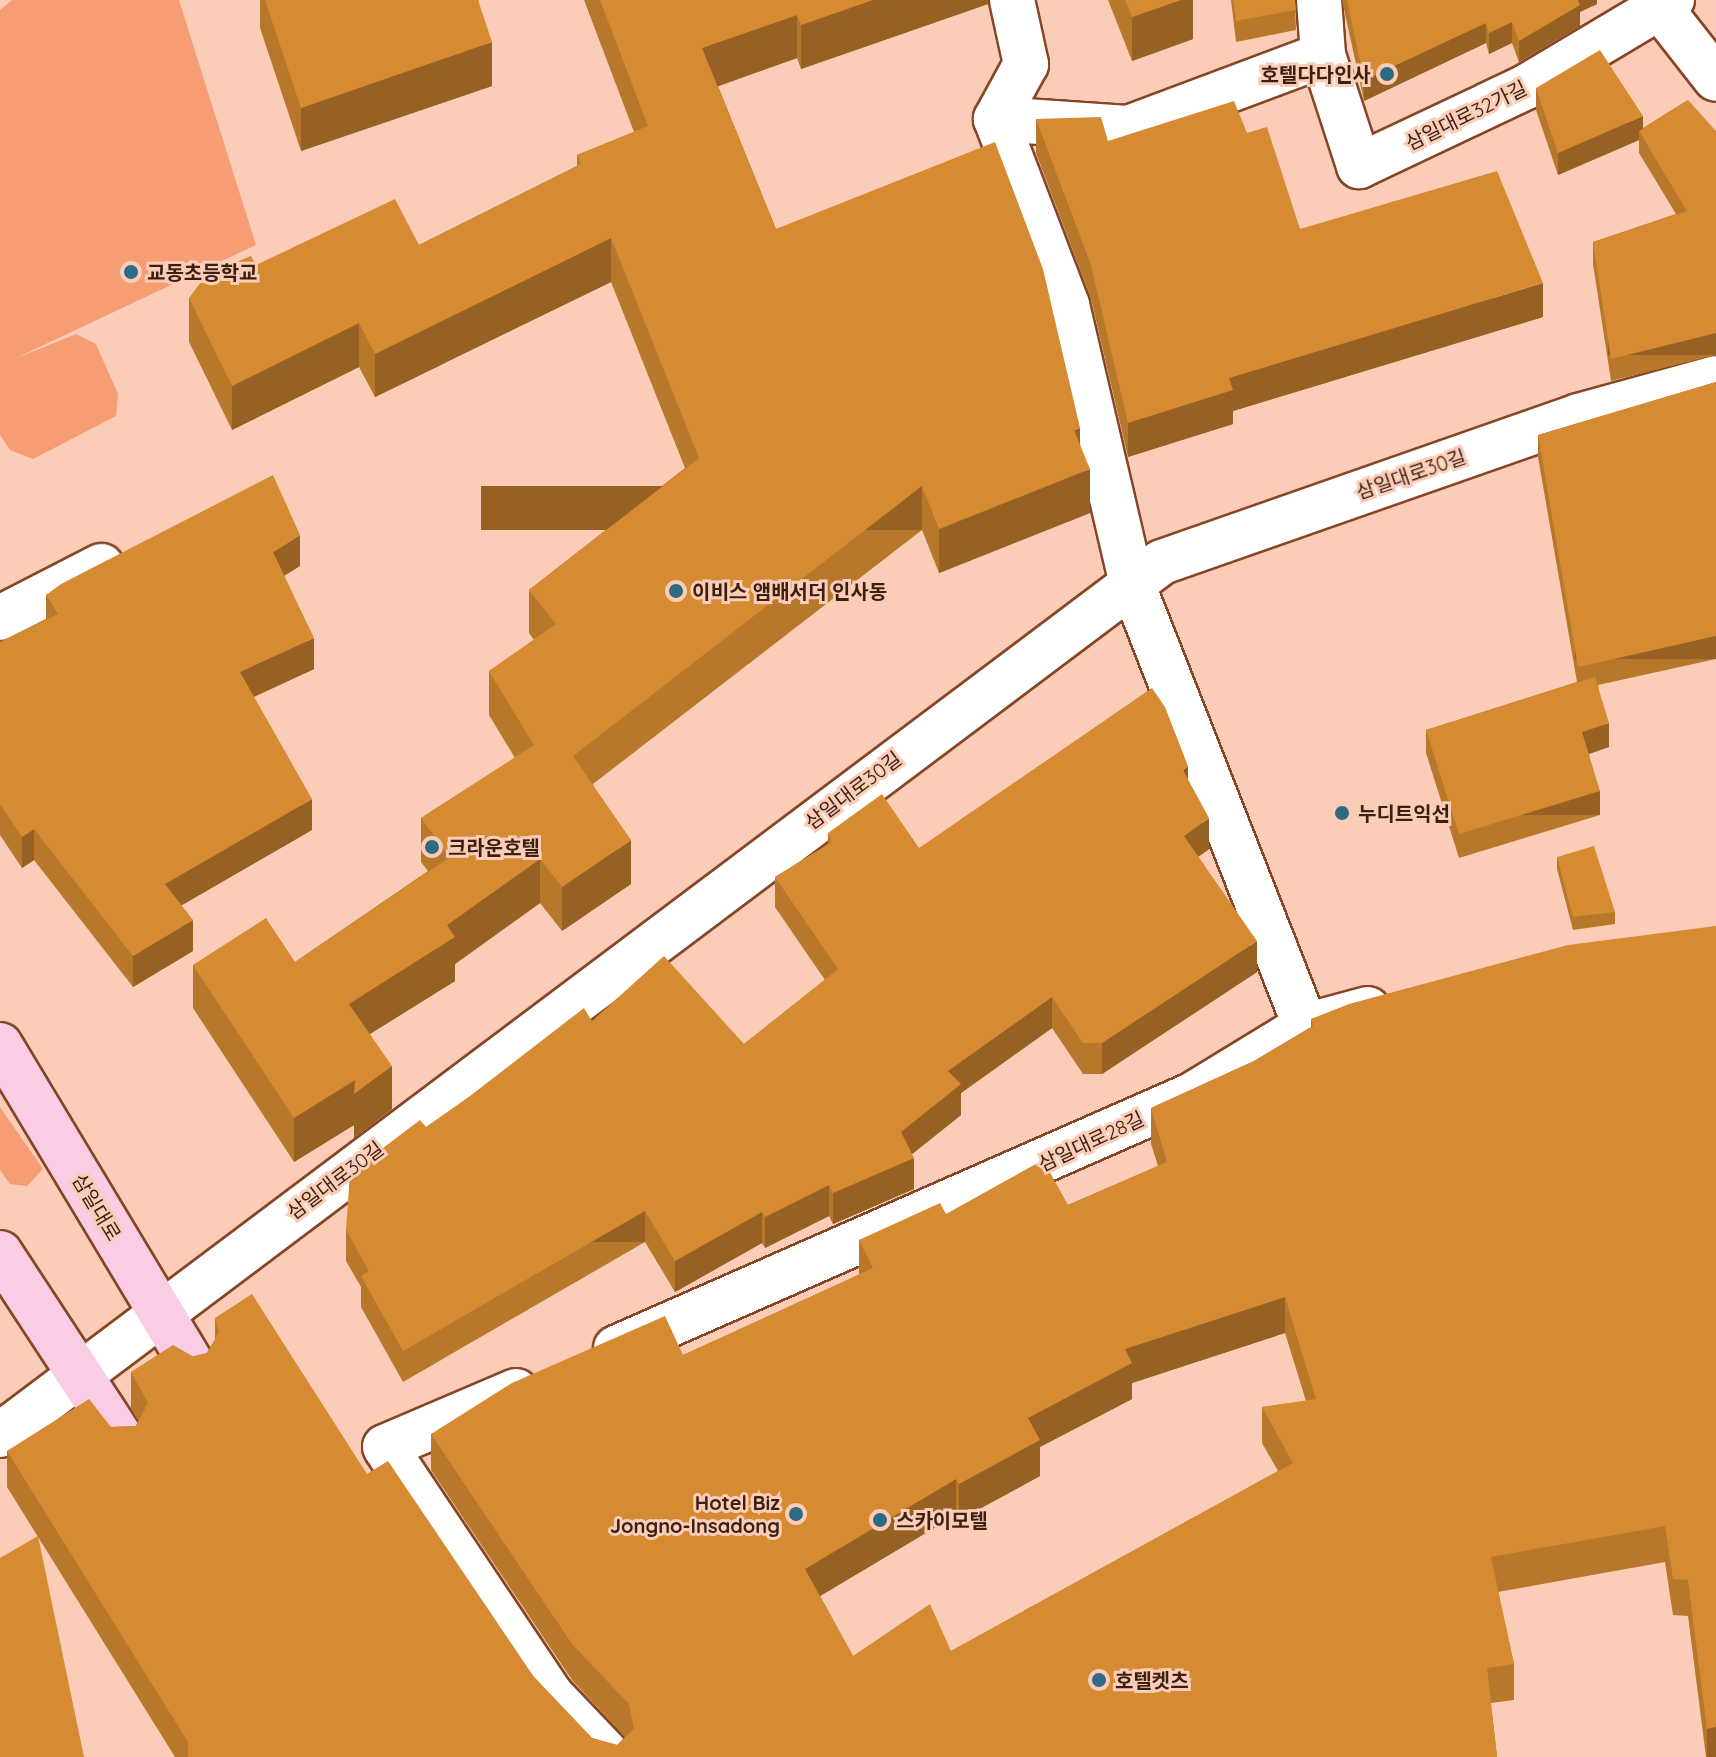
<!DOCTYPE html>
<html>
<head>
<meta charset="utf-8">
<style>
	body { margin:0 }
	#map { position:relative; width:1716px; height:1757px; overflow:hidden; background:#fbcdb8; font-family:Quicksand,"Noto Sans KR",sans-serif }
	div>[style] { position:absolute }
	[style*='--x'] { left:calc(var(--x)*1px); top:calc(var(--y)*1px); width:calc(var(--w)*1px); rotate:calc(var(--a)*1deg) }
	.green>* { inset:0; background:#f69d73 }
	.roads { filter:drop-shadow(2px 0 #864625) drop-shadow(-2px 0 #864625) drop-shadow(0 2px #864625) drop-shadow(0 -2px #864625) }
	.minor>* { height:44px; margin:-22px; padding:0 22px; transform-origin:22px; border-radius:22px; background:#fff }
	.major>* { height:44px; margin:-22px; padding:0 22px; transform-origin:22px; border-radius:22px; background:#facce5 }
	.wall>* { inset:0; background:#b8782b }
	.shaded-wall>* { inset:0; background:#966123; transform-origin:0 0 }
	.building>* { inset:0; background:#d68b32 }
	.dots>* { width:22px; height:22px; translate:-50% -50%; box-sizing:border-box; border:4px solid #fbcdb8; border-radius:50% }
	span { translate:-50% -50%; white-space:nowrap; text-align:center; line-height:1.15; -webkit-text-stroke:6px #fbcdb8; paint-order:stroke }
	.poi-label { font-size:20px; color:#3b1f11; font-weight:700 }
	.right { translate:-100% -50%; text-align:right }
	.left { translate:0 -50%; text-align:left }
	.street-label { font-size:20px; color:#3b1f11 }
</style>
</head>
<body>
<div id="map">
	<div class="green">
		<div style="clip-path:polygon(12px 0,179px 0,256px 245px,14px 359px,76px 334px,96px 344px,118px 394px,116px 416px,33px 459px,10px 450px,0 435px,0 10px)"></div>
		<div style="clip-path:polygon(0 1107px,43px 1169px,27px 1186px,10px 1184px,0 1170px)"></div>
	</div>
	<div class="roads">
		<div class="minor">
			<div style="--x:1012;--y:0;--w:66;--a:77.7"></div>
			<div style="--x:1026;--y:64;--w:63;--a:118.6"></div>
			<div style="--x:996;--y:119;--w:132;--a:3.9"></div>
			<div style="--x:1128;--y:128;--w:208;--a:-20.5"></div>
			<div style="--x:1323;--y:55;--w:117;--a:72"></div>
			<div style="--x:1359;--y:166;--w:185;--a:-25.3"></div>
			<div style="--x:1526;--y:87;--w:170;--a:-30.8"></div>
			<div style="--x:1319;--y:0;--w:55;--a:85.8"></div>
			<div style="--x:1654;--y:0;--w:100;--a:51.9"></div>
			<div style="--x:996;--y:119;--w:199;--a:69.1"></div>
			<div style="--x:1067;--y:305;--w:283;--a:76.9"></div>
			<div style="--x:1131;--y:581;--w:478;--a:68.6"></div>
			<div style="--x:0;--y:618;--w:114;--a:-27.2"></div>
			<div style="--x:616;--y:1348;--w:629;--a:-23.71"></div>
			<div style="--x:1192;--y:1095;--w:132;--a:-31.4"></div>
			<div style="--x:1305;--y:1026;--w:65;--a:-15.1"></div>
			<div style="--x:516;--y:1391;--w:142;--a:156.9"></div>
			<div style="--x:385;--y:1447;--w:300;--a:56.2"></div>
			<div style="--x:552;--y:1696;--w:84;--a:46.4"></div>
			<div style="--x:0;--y:1435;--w:1453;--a:-36.92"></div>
			<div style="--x:1162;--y:562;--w:441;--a:-19.3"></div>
			<div style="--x:1578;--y:416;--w:143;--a:-15.4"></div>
		</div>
		<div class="major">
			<div style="--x:0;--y:1045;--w:377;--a:59"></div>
			<div style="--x:0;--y:1253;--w:225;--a:56.8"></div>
		</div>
	</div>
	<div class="wall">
		<div style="clip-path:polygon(260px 0,478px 0,492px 86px,301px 151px,260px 28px)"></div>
		<div style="clip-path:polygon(584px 0,988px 0,988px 4px,801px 69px,797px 58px,718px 86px,776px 229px,1080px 444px,1090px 513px,939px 573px,922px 530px,593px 784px,631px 884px,562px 931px,540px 903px,455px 964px,455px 981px,370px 1034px,392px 1109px,354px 1138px,354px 1125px,294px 1162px,193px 1008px,193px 965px,295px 962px,428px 871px,421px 862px,421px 818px,515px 758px,489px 715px,489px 671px,534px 640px,529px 633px,529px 590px,685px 468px,611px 282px,375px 397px,359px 367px,232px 430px,189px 342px,189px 298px,256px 265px,419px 245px,577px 166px,577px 155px,634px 132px)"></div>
		<div style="clip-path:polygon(1108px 0,1193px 0,1193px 39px,1132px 61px)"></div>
		<div style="clip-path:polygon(1231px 0,1295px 0,1296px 30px,1236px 42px)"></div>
		<div style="clip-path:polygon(1342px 0,1597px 0,1597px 4px,1580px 12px,1580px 26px,1519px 62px,1512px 43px,1489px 54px,1486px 43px,1364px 101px)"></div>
		<div style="clip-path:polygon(1536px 88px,1643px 128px,1688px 100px,1716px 355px,1611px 381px,1593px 264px,1593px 242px,1676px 214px,1639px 153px,1639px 140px,1558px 175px,1536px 110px)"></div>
		<div style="clip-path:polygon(1036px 119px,1108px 141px,1247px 133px,1300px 229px,1543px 317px,1233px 411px,1233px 424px,1128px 457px,1091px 299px,1036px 153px)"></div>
		<div style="clip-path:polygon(1716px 382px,1716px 659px,1598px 685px,1609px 747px,1589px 754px,1600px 815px,1459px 858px,1426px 753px,1426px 730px,1577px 682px,1538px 457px,1538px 435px)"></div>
		<div style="clip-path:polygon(300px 566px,284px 576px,314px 669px,254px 697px,312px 830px,181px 905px,193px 951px,133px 987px,34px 860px,22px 868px,0 835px,0 642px,46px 619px,46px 595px)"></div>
		<div style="clip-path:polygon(1188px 781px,1209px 849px,1198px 857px,1257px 972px,1102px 1074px,1083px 1074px,1052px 1028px,961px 1093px,961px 1115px,912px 1154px,914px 1189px,833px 1224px,829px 1216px,765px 1248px,762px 1243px,675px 1292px,645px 1242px,403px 1382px,361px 1307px,361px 1287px,346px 1261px,346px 1230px,426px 1127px,592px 1021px,744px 1044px,825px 980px,775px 907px,775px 877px,828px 844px,828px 833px,919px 848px)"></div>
		<div style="clip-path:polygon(1557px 857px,1615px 912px,1615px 924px,1573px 930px,1557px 869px)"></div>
		<div style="clip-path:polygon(evenodd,1716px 926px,1716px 1757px,1706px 1757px,1688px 1616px,1673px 1615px,1665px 1562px,1498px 1592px,1514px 1664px,1514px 1700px,1491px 1703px,1497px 1757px,175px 1757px,7px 1487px,7px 1451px,111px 1427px,136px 1426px,138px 1421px,131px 1408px,131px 1372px,207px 1353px,215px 1340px,215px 1318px,367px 1474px,534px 1677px,592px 1738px,617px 1745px,625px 1737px,572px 1680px,431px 1470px,431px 1434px,683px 1355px,859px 1275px,859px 1240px,946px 1214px,1068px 1205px,1158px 1166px,1151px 1144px,1151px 1108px,1254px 1061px,1311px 1027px,1311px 1019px,1716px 926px,1285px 1333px,1306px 1401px,1262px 1407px,1262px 1443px,1278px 1471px,951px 1651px,853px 1656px,820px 1596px,956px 1515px,959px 1520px,1040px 1476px,1040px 1447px,1132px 1399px,1132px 1383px,1285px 1333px)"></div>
	</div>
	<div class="shaded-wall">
		<div style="clip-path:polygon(873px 0,988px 0,988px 4px,801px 69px,801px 25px)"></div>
		<div style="clip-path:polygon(1181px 0,1193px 0,1193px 39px,1132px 61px,1132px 17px)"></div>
		<div style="clip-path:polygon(1575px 0,1597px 0,1597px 4px,1580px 12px,1580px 26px,1519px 62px,1519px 41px)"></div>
		<div style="clip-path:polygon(797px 15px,797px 58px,702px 92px,702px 48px)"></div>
		<div style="clip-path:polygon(1512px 22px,1512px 43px,1489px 54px,1489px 33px)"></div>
		<div style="clip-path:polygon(1486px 23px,1486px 43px,1364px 101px,1364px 80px)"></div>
		<div style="clip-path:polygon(492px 42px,492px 86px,301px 151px,301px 108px)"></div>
		<div style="clip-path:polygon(1643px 116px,1643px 138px,1639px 131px,1639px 140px,1558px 175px,1558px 153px)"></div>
		<div style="clip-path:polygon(611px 238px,611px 282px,375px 397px,375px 354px)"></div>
		<div style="clip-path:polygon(1543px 283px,1543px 317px,1233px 411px,1233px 424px,1128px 457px,1128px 423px,1229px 378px)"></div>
		<div style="clip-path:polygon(359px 323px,359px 367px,232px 430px,232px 386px)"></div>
		<div style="left:1716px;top:333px;width:22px;height:108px;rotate:90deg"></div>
		<div style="clip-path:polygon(1080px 428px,1080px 472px,1074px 430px)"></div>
		<div style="clip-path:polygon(1090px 469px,1090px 513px,939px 573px,939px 529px)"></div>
		<div style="left:922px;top:486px;width:44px;height:441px;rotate:90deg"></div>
		<div style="clip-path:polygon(300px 535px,300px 566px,273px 582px,273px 552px)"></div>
		<div style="left:1716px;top:636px;width:23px;height:141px;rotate:90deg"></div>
		<div style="clip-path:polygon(314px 638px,314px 669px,240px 703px,240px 672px)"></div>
		<div style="clip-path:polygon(1609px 723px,1609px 747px,1582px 756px,1582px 732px)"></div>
		<div style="clip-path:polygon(1188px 766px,1188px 797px,1183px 770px)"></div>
		<div style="left:1600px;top:791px;width:24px;height:147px;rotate:90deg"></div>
		<div style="clip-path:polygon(312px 799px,312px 830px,165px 915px,165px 884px)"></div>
		<div style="clip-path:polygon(1209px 818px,1209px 849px,1184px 867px,1184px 836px)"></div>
		<div style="clip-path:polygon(34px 829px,34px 860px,22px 868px,22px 837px)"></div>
		<div style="clip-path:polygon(631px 840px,631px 884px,562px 931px,562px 887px)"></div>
		<div style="clip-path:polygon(540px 859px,540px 903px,455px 964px,455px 981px,349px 1047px,349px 1004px,447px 925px)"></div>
		<div style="clip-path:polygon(193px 920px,193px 951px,133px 987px,133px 956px)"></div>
		<div style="clip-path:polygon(1257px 941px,1257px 972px,1102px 1074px,1102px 1043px)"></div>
		<div style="clip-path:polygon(1052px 997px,1052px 1028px,961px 1093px,961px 1115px,901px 1163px,901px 1132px,948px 1071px)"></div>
		<div style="clip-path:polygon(392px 1066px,392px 1109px,354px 1138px,354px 1125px,294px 1162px,294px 1118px,355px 1080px)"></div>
		<div style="clip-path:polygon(914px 1158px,914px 1189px,833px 1224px,833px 1193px)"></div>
		<div style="clip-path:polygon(829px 1185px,829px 1216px,765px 1248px,765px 1217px)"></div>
		<div style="left:645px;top:1211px;width:31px;height:280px;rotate:90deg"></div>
		<div style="clip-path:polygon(762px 1212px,762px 1243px,675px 1292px,675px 1261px)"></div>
		<div style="clip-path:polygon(1285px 1297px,1285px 1333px,1132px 1383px,1132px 1399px,1040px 1447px,1040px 1476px,959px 1520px,959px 1484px,1028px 1418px,1125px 1349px)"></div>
		<div style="clip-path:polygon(956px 1479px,956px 1515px,805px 1605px,805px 1569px)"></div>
		<div style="left:1716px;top:1727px;width:30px;height:9px;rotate:90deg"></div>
	</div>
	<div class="building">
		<div style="clip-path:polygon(265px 0,478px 0,492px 42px,301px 108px)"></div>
		<div style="clip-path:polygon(600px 0,873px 0,801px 25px,797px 15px,702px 48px,776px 229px,995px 142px,1043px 269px,1080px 428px,1074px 430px,1090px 469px,939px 529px,922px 486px,573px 756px,631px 840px,562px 887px,540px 859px,447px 925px,455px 937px,349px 1004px,392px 1066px,354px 1094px,355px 1080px,294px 1118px,193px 965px,266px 918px,295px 962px,450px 857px,421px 818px,534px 745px,489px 671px,556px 624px,529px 590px,699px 458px,611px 238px,375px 354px,359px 323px,232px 386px,189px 298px,207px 274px,251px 256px,256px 265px,395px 199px,419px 245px,581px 164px,577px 155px,648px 126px)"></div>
		<div style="clip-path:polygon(1125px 0,1181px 0,1132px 17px)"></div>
		<div style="clip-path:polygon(1233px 0,1295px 0,1296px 10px,1236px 21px)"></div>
		<div style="clip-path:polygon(1347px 0,1578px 0,1580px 5px,1519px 41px,1512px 22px,1489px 33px,1486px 23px,1364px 80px)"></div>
		<div style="clip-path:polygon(1600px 50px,1643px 116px,1558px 153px,1536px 88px)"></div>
		<div style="clip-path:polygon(1688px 100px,1716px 131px,1716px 333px,1611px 359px,1593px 242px,1687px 211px,1639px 131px)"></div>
		<div style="clip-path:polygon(1234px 101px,1247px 133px,1267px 127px,1300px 229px,1497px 171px,1543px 283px,1229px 378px,1233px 390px,1128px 423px,1091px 265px,1036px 119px,1101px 117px,1108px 141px)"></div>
		<div style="clip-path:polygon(1716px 382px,1716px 636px,1578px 667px,1538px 435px)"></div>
		<div style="clip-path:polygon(273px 475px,300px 535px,273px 552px,314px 638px,240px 672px,312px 799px,165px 884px,193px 920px,133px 956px,34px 829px,22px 837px,0 804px,0 642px,58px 614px,46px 595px,61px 584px)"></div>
		<div style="clip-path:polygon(1595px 677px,1609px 723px,1582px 732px,1600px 791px,1459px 834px,1426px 730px)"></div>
		<div style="clip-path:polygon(1152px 688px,1165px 707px,1188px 766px,1183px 770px,1209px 818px,1184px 836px,1257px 941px,1102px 1043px,1083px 1043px,1052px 997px,948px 1071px,961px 1084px,901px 1132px,914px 1158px,833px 1193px,829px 1185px,765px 1217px,762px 1212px,675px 1261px,645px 1211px,403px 1351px,361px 1276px,369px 1271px,346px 1230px,350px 1173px,420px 1120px,426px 1127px,470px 1096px,584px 1008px,592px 1021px,664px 956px,744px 1044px,838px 969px,775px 877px,832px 842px,828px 833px,882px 794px,919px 848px)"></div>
		<div style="clip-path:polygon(1594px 846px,1615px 912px,1573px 917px,1557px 857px)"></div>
		<div style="clip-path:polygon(evenodd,1716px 926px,1716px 1727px,1707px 1729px,1688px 1580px,1673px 1579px,1665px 1526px,1491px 1557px,1514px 1664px,1487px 1668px,1497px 1757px,188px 1757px,188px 1742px,7px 1451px,89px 1399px,111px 1427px,136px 1426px,148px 1403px,131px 1372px,173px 1345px,194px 1357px,207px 1353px,219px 1332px,215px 1318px,252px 1294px,367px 1474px,388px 1461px,534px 1677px,592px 1738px,617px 1745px,634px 1729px,629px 1704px,572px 1644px,431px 1434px,512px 1383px,665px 1316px,683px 1355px,873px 1268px,859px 1240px,940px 1203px,946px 1214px,1043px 1160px,1068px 1205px,1167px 1162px,1151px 1108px,1254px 1061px,1313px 1026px,1311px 1019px,1349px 1004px,1568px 945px,1716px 926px,1285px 1297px,1316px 1399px,1262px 1407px,1293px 1463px,951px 1651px,930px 1604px,853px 1656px,805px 1569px,956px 1479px,959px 1484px,1040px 1440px,1028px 1418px,1132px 1363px,1125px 1349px,1285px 1297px)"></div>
		<div style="clip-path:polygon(38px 1536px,84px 1757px,0 1757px,0 1558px)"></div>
	</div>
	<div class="dots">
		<div style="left:1387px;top:74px;background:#2e6b82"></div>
		<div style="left:131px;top:272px;background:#2e6b82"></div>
		<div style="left:676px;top:591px;background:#2e6b82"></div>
		<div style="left:1342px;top:813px;background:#2e6b82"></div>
		<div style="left:432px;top:847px;background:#2e6b82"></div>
		<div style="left:796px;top:1514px;background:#2e6b82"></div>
		<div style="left:880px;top:1520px;background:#2e6b82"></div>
		<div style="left:1099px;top:1680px;background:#2e6b82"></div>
	</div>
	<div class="poi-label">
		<span class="right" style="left:1371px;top:74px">호텔다다인사</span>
		<span class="left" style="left:147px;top:272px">교동초등학교</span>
		<span class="left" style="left:692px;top:591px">이비스 앰배서더 인사동</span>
		<span class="left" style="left:1358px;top:813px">누디트익선</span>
		<span class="left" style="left:448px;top:847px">크라운호텔</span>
		<span class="right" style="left:780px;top:1514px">Hotel Biz<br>Jongno-Insadong</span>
		<span class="left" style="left:896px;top:1520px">스카이모텔</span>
		<span class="left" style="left:1115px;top:1680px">호텔켓츠</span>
	</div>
	<div class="street-label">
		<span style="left:1466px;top:115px;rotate:-26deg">삼일대로32가길</span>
		<span style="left:1411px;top:474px;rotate:-19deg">삼일대로30길</span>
		<span style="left:853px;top:790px;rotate:-37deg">삼일대로30길</span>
		<span style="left:1091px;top:1141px;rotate:-25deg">삼일대로28길</span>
		<span style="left:335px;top:1180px;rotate:-37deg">삼일대로30길</span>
		<span style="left:97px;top:1207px;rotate:59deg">삼일대로</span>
	</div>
</div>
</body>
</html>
